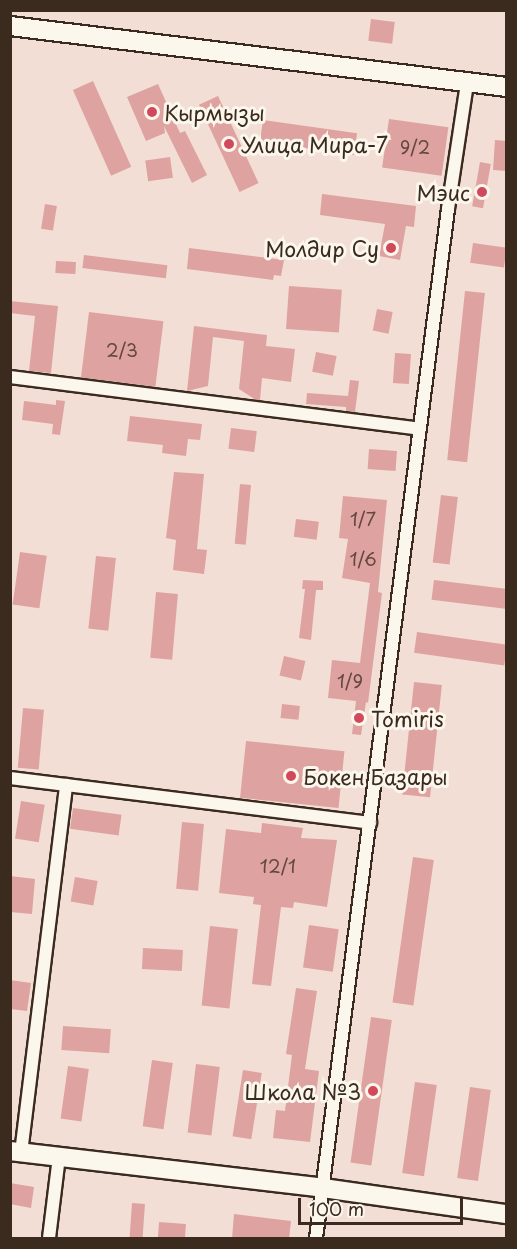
<!DOCTYPE html>
<html>
<head>
<meta charset="utf-8">
<style>
	body { margin:0 }
	#map { position:relative; width:517px; height:1249px; overflow:hidden; background:#f2ded5; font-family:"Playpen Sans",sans-serif }
	div>[style] { position:absolute }
	[style*='--x'] { left:calc(var(--x)*1px); top:calc(var(--y)*1px); width:calc(var(--w)*1px); rotate:calc(var(--a)*1deg) }
	.building>* { inset:0; background:#dea3a0; transform-origin:0 0 }
	.roads { filter:drop-shadow(2px 0 #3b2a1e) drop-shadow(-2px 0 #3b2a1e) drop-shadow(0 2px #3b2a1e) drop-shadow(0 -2px #3b2a1e) }
	.street>* { height:12px; margin:-6px; padding:0 6px; transform-origin:6px; border-radius:6px; background:#fbf7ec }
	.secondary>* { height:18px; margin:-9px; padding:0 9px; transform-origin:9px; border-radius:9px; background:#fbf7ec }
	.dots>* { width:16px; height:16px; translate:-50% -50%; box-sizing:border-box; border:3px solid #fbf7ec; border-radius:50% }
	span { translate:-50% -50%; white-space:nowrap; text-align:center; line-height:1.15; -webkit-text-stroke:6px #fbf7ec; paint-order:stroke }
	.number-label { font-size:18px; color:#64483e }
	.number-label span { -webkit-text-stroke-width:0 }
	.poi-label { font-size:21px; color:#3b2a1e }
	.left { translate:0 -50%; text-align:left }
	.right { translate:-100% -50%; text-align:right }
	.frame { position:absolute; inset:0; border:12px solid #3b2a1e; pointer-events:none }
	.scale { position:absolute; left:298px; top:1198px; width:165px; height:27px; box-sizing:border-box; border:3px solid #3b2a1e; border-top:0; padding-left:8px; font-size:18px; line-height:21px; white-space:nowrap; color:#3b2a1e; -webkit-text-stroke:4px #fbf7ec; paint-order:stroke }
</style>
</head>
<body>
<div id="map">
	<div class="building">
		<div style="left:371px;top:19px;width:24px;height:22px;rotate:7deg"></div>
		<div style="left:93px;top:81px;width:94px;height:22px;rotate:66deg"></div>
		<div style="clip-path:polygon(158px 84px,180px 133px,185px 131px,207px 175px,192px 183px,164px 126px,165px 133px,146px 141px,127px 97px)"></div>
		<div style="left:218px;top:96px;width:96px;height:21px;rotate:65deg"></div>
		<div style="left:389px;top:119px;width:60px;height:49px;rotate:8deg"></div>
		<div style="left:263px;top:120px;width:95px;height:22px;rotate:8deg"></div>
		<div style="clip-path:polygon(495px 140px,507px 141px,507px 171px,493px 170px)"></div>
		<div style="left:170px;top:157px;width:21px;height:25px;rotate:82deg"></div>
		<div style="left:480px;top:162px;width:11px;height:45px;rotate:10deg"></div>
		<div style="clip-path:polygon(322px 194px,416px 206px,414px 227px,406px 226px,400px 260px,379px 256px,385px 224px,320px 215px)"></div>
		<div style="left:45px;top:204px;width:12px;height:25px;rotate:9deg"></div>
		<div style="left:473px;top:243px;width:34px;height:20px;rotate:8deg"></div>
		<div style="clip-path:polygon(189px 248px,284px 260px,281px 276px,274px 275px,273px 280px,187px 269px)"></div>
		<div style="left:84px;top:255px;width:84px;height:13px;rotate:7deg"></div>
		<div style="left:56px;top:261px;width:20px;height:12px;rotate:3deg"></div>
		<div style="left:289px;top:286px;width:53px;height:43px;rotate:4deg"></div>
		<div style="left:465px;top:291px;width:20px;height:170px;rotate:6deg"></div>
		<div style="clip-path:polygon(10px 301px,58px 306px,51px 373px,29px 371px,35px 316px,10px 313px)"></div>
		<div style="left:377px;top:309px;width:16px;height:22px;rotate:11deg"></div>
		<div style="left:89px;top:312px;width:75px;height:66px;rotate:7deg"></div>
		<div style="clip-path:polygon(194px 326px,267px 335px,266px 346px,295px 349px,291px 382px,262px 378px,260px 400px,256px 400px,239px 389px,244px 341px,213px 337px,208px 386px,187px 391px)"></div>
		<div style="left:316px;top:352px;width:21px;height:20px;rotate:11deg"></div>
		<div style="left:395px;top:353px;width:16px;height:30px;rotate:4deg"></div>
		<div style="clip-path:polygon(350px 380px,359px 381px,355px 412px,346px 411px,346px 407px,306px 404px,307px 393px,348px 396px)"></div>
		<div style="clip-path:polygon(56px 400px,65px 401px,60px 435px,52px 434px,53px 424px,22px 420px,24px 401px,56px 405px)"></div>
		<div style="clip-path:polygon(130px 416px,202px 424px,200px 440px,188px 439px,186px 456px,162px 453px,163px 445px,127px 441px)"></div>
		<div style="left:231px;top:428px;width:26px;height:21px;rotate:7deg"></div>
		<div style="left:369px;top:449px;width:28px;height:20px;rotate:4deg"></div>
		<div style="clip-path:polygon(174px 472px,204px 474px,197px 549px,207px 550px,204px 574px,173px 570px,176px 540px,166px 538px)"></div>
		<div style="left:240px;top:484px;width:11px;height:60px;rotate:5deg"></div>
		<div style="left:441px;top:495px;width:17px;height:68px;rotate:7deg"></div>
		<div style="clip-path:polygon(343px 496px,387px 500px,378px 592px,382px 593px,368px 703px,366px 702px,361px 735px,352px 734px,356px 701px,328px 698px,332px 660px,360px 663px,370px 583px,342px 578px,348px 539px,339px 538px)"></div>
		<div style="left:296px;top:519px;width:23px;height:18px;rotate:7deg"></div>
		<div style="left:20px;top:552px;width:27px;height:53px;rotate:8deg"></div>
		<div style="left:96px;top:556px;width:20px;height:73px;rotate:6deg"></div>
		<div style="clip-path:polygon(303px 580px,323px 581px,323px 590px,316px 590px,311px 640px,299px 638px,305px 589px,302px 589px)"></div>
		<div style="left:434px;top:580px;width:74px;height:20px;rotate:7deg"></div>
		<div style="left:156px;top:592px;width:22px;height:66px;rotate:5deg"></div>
		<div style="left:417px;top:632px;width:91px;height:21px;rotate:8deg"></div>
		<div style="left:284px;top:656px;width:22px;height:20px;rotate:13deg"></div>
		<div style="left:414px;top:682px;width:28px;height:113px;rotate:6deg"></div>
		<div style="left:282px;top:704px;width:18px;height:14px;rotate:6deg"></div>
		<div style="left:23px;top:708px;width:21px;height:60px;rotate:5deg"></div>
		<div style="left:246px;top:741px;width:99px;height:57px;rotate:6deg"></div>
		<div style="left:21px;top:801px;width:24px;height:38px;rotate:9deg"></div>
		<div style="left:73px;top:808px;width:49px;height:21px;rotate:8deg"></div>
		<div style="left:182px;top:822px;width:22px;height:67px;rotate:5deg"></div>
		<div style="clip-path:polygon(262px 823px,303px 828px,301px 838px,337px 840px,327px 907px,294px 902px,293px 908px,281px 907px,271px 986px,252px 984px,261px 905px,253px 904px,254px 897px,219px 893px,226px 829px,261px 833px)"></div>
		<div style="left:413px;top:857px;width:21px;height:147px;rotate:8deg"></div>
		<div style="clip-path:polygon(10px 876px,35px 879px,32px 914px,10px 912px)"></div>
		<div style="left:75px;top:877px;width:23px;height:25px;rotate:10deg"></div>
		<div style="left:309px;top:925px;width:30px;height:43px;rotate:8deg"></div>
		<div style="left:210px;top:926px;width:28px;height:80px;rotate:6deg"></div>
		<div style="left:143px;top:948px;width:40px;height:21px;rotate:3deg"></div>
		<div style="clip-path:polygon(10px 980px,31px 983px,27px 1011px,10px 1009px)"></div>
		<div style="clip-path:polygon(296px 988px,317px 991px,305px 1069px,319px 1071px,310px 1142px,273px 1138px,276px 1110px,285px 1111px,292px 1055px,286px 1054px)"></div>
		<div style="left:371px;top:1017px;width:21px;height:147px;rotate:8deg"></div>
		<div style="left:63px;top:1026px;width:48px;height:24px;rotate:4deg"></div>
		<div style="left:152px;top:1060px;width:21px;height:67px;rotate:8deg"></div>
		<div style="left:196px;top:1064px;width:24px;height:69px;rotate:7deg"></div>
		<div style="left:68px;top:1066px;width:21px;height:53px;rotate:8deg"></div>
		<div style="left:243px;top:1070px;width:19px;height:67px;rotate:9deg"></div>
		<div style="left:415px;top:1082px;width:22px;height:92px;rotate:8deg"></div>
		<div style="left:470px;top:1087px;width:21px;height:92px;rotate:8deg"></div>
		<div style="clip-path:polygon(10px 1183px,34px 1187px,31px 1208px,10px 1204px)"></div>
		<div style="left:132px;top:1203px;width:13px;height:36px;rotate:4deg"></div>
		<div style="clip-path:polygon(234px 1214px,291px 1221px,289px 1239px,232px 1239px)"></div>
		<div style="left:159px;top:1222px;width:27px;height:17px;rotate:4deg"></div>
	</div>
	<div class="roads">
		<div class="street">
			<div style="--x:10;--y:377;--w:413;--a:7.2"></div>
			<div style="--x:10;--y:778;--w:363;--a:7.1"></div>
			<div style="--x:21;--y:1153;--w:371;--a:-83"></div>
			<div style="--x:49;--y:1238;--w:82;--a:-83"></div>
			<div style="--x:316;--y:1238;--w:1037;--a:-82.69"></div>
			<div style="--x:448;--y:209;--w:127;--a:-81.4"></div>
		</div>
		<div class="secondary">
			<div style="--x:10;--y:26;--w:500;--a:7"></div>
			<div style="--x:10;--y:1151;--w:315;--a:6.7"></div>
			<div style="--x:323;--y:1188;--w:185;--a:8.1"></div>
		</div>
	</div>
	<div class="dots">
		<div style="left:152px;top:112px;background:#d1495b"></div>
		<div style="left:229px;top:144px;background:#d1495b"></div>
		<div style="left:482px;top:192px;background:#d1495b"></div>
		<div style="left:391px;top:248px;background:#d1495b"></div>
		<div style="left:359px;top:718px;background:#d1495b"></div>
		<div style="left:291px;top:776px;background:#d1495b"></div>
		<div style="left:373px;top:1091px;background:#d1495b"></div>
	</div>
	<div class="number-label">
		<span style="left:415px;top:147px">9/2</span>
		<span style="left:122px;top:350px">2/3</span>
		<span style="left:363px;top:519px">1/7</span>
		<span style="left:363px;top:559px">1/6</span>
		<span style="left:350px;top:681px">1/9</span>
		<span style="left:278px;top:866px">12/1</span>
	</div>
	<div class="poi-label">
		<span class="left" style="left:164px;top:112px">Кырмызы</span>
		<span class="left" style="left:241px;top:144px">Улица Мира-7</span>
		<span class="right" style="left:470px;top:192px">Мэис</span>
		<span class="right" style="left:379px;top:248px">Молдир Су</span>
		<span class="left" style="left:371px;top:718px">Tomiris</span>
		<span class="left" style="left:303px;top:776px">Бокен Базары</span>
		<span class="right" style="left:361px;top:1091px">Школа №3</span>
	</div>
	<div class="frame"></div>
	<div class="scale">100 m</div>
</div>
</body>
</html>
